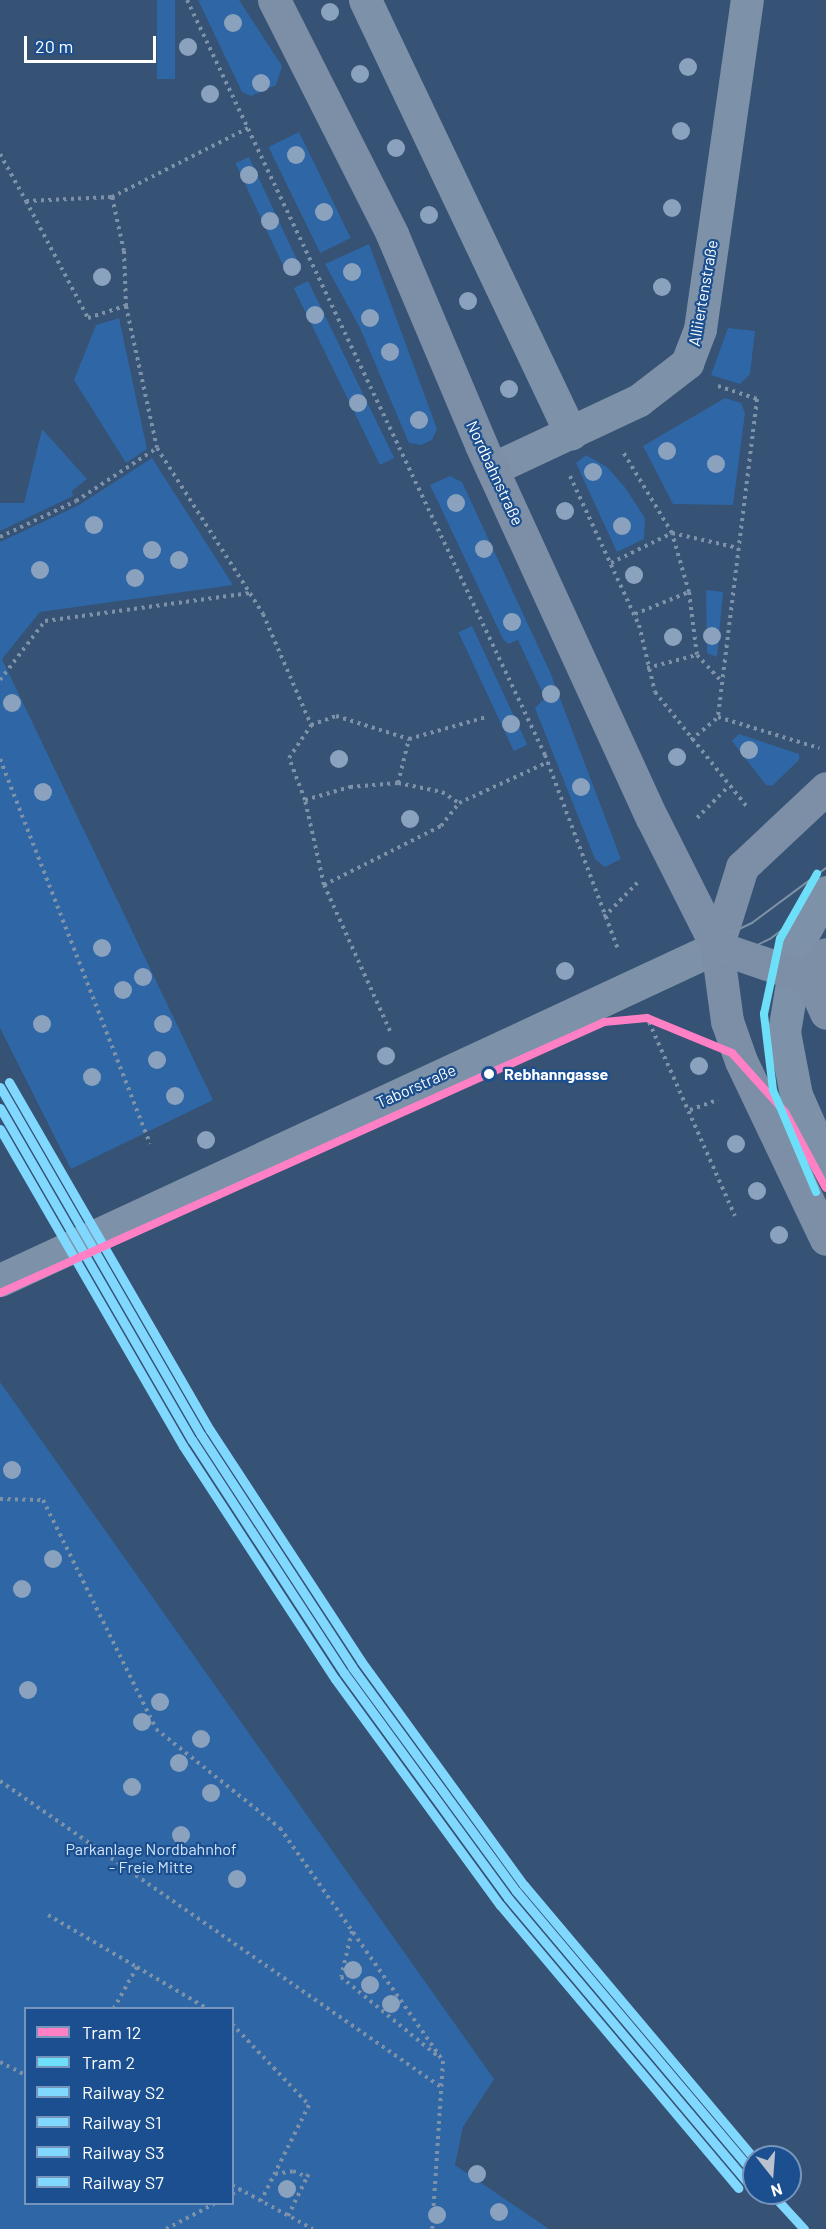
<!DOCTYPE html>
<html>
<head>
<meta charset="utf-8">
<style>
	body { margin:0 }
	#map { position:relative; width:826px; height:2229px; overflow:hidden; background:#365274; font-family:Barlow,sans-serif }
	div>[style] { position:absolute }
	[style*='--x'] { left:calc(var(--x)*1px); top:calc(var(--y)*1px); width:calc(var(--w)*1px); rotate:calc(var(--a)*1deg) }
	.green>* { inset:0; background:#2f66a5; transform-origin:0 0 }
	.path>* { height:4px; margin-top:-2px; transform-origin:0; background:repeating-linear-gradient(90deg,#7d92a8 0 3px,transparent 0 7.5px) }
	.minor>* { height:33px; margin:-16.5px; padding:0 16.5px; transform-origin:16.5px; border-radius:16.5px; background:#7d92a8 }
	.major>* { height:33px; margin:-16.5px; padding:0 16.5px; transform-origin:16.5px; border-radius:16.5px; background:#7d8ea7 }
	.tram>* { height:1.5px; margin:-0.75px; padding:0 0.75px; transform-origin:0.75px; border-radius:0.75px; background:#7e92a7 }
	.rail-1>* { height:9px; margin:-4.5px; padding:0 4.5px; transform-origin:4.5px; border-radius:4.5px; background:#80d8ff }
	.rail-2>* { height:9px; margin:-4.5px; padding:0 4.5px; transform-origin:4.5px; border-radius:4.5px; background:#80d8ff }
	.rail-3>* { height:9px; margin:-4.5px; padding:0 4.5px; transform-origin:4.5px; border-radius:4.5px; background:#80d8ff }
	.rail-4>* { height:9px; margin:-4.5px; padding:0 4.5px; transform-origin:4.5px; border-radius:4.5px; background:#80d8ff }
	.tram-1>* { height:8px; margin:-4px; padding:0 4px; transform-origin:4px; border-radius:4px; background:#ff80c5 }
	.tram-2>* { height:8px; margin:-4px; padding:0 4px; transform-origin:4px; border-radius:4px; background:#6ddff8 }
	.trees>* { width:18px; height:18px; margin:-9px; border-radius:50%; background:#8aa2be }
	.dots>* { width:16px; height:16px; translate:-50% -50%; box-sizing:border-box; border:3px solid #1b4f8f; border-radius:50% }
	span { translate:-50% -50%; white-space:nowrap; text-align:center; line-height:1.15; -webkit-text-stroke:4.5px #1b4f8f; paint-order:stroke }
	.street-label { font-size:16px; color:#fff }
	.stop-label { font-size:16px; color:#fff; font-weight:700 }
	.left { translate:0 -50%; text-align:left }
	.park-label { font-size:16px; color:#cfe3fa }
	.legend { position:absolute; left:24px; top:2007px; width:210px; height:198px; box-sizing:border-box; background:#1b4f8f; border:2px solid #7695bc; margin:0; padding:8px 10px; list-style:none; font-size:18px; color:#fff }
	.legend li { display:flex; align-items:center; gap:12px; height:30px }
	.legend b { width:30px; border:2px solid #7695bc }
	.north { position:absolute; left:742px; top:2145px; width:60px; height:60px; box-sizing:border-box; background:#1b4f8f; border:2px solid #7695bc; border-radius:50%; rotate:163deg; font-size:16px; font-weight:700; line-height:24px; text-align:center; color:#fff }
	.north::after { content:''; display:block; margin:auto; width:21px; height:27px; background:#b9c2ce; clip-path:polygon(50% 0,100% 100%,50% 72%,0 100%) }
	.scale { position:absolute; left:24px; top:36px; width:132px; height:27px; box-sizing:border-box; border:3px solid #fff; border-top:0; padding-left:8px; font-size:18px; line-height:21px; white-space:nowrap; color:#fff; -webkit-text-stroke:4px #1b4f8f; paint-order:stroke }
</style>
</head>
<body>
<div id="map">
	<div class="green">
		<div style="left:157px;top:0;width:18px;height:79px"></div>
		<div style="clip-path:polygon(198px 0,239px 0,282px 66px,276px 85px,251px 96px,242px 92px)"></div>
		<div style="left:299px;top:132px;width:118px;height:34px;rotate:64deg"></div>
		<div style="left:249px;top:157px;width:124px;height:15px;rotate:65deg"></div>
		<div style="clip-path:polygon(369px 244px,437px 429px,432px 440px,421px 445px,409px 443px,360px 328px,325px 264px)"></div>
		<div style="left:308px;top:281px;width:197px;height:16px;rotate:64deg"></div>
		<div style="clip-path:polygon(119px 318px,147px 449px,126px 463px,74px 380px,96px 325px)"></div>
		<div style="clip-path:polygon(728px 328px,755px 331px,750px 374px,740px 384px,711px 375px)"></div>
		<div style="clip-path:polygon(725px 398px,741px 403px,745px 413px,733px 505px,673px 504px,643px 446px)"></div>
		<div style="clip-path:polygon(42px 429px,87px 479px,72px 491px,73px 496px,0 531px,0 503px,24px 503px)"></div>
		<div style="clip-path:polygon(586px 455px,607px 467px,624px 486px,645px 518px,644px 539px,617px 552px,576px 463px)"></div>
		<div style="clip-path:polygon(152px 458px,233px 585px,40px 612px,2px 659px,213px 1100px,71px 1169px,0 1028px,0 542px,79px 505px)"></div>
		<div style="clip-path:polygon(450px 476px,462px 482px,550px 672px,621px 859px,605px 867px,595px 859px,535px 708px,545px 698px,518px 640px,508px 644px,503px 639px,430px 485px)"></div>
		<div style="clip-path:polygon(706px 590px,723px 592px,717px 657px,707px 653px)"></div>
		<div style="left:472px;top:626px;width:131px;height:15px;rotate:65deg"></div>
		<div style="clip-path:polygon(739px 734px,799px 754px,799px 760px,772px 786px,766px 785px,732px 741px)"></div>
		<div style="clip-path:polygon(evenodd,0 1382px,494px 2079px,463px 2127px,455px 2165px,549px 2229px,0 2229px,0 1382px,26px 2008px,232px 2008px,232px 2204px,26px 2204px,26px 2008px)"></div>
	</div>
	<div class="path">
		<div style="--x:187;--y:0;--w:836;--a:64.63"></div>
		<div style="--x:545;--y:755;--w:207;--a:69.4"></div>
		<div style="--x:248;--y:128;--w:153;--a:153.1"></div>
		<div style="--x:112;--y:197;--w:55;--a:77.5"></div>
		<div style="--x:124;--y:251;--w:55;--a:87.9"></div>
		<div style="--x:126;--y:306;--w:145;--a:77.7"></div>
		<div style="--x:157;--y:448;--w:197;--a:57.4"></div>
		<div style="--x:263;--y:614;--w:121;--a:66.6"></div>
		<div style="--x:311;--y:725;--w:27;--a:-20"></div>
		<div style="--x:336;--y:716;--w:77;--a:17.5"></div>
		<div style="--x:0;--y:154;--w:54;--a:61"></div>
		<div style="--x:26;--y:201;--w:86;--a:-2.7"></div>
		<div style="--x:26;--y:201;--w:132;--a:62.1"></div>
		<div style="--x:88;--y:318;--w:40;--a:-18"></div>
		<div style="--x:718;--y:386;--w:41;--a:18.4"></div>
		<div style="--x:757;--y:399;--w:320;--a:97"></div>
		<div style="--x:718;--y:717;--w:106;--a:17.1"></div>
		<div style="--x:570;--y:476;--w:164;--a:65.2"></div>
		<div style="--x:639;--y:625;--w:69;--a:76.6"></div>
		<div style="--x:655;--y:692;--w:149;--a:51.3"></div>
		<div style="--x:0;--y:537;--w:84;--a:-25.3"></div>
		<div style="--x:76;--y:501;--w:97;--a:-33.2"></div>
		<div style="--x:611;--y:563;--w:68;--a:-26.2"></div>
		<div style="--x:672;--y:533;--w:97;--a:-121.1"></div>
		<div style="--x:689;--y:592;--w:64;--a:82.8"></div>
		<div style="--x:697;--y:655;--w:38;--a:47"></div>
		<div style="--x:635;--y:614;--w:58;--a:-22.2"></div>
		<div style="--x:689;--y:592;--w:61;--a:-106.1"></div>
		<div style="--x:672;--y:533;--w:68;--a:12.8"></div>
		<div style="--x:647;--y:668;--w:52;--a:-14.6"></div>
		<div style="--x:0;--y:680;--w:74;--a:-52.7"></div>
		<div style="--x:45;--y:621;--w:207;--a:-7.8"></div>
		<div style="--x:691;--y:740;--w:35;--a:-40"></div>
		<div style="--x:0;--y:759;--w:413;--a:68.7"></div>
		<div style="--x:398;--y:783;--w:45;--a:11.6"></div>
		<div style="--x:442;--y:792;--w:20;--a:33"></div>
		<div style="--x:305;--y:800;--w:45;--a:-110.9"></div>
		<div style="--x:289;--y:758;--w:40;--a:-56"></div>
		<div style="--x:697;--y:818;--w:44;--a:-45"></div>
		<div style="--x:324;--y:885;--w:131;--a:-26.8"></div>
		<div style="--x:441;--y:826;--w:29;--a:-52"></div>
		<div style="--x:459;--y:803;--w:98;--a:-24.7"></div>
		<div style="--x:604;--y:917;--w:50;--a:-45.8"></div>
		<div style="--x:649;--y:1022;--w:212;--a:66.1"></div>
		<div style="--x:390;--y:1031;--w:160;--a:-114.3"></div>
		<div style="--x:324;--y:885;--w:87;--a:-102.6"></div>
		<div style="--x:305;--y:800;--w:47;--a:-16.1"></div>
		<div style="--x:350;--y:787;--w:48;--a:-4.8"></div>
		<div style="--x:398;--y:783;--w:45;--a:-76"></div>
		<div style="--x:409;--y:739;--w:80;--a:-15.9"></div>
		<div style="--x:690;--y:1110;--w:30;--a:-20"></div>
		<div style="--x:0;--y:1499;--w:43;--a:1.3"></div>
		<div style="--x:43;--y:1500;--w:255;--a:63.7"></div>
		<div style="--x:156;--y:1729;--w:159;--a:38.6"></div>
		<div style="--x:280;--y:1828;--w:284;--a:55"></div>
		<div style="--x:443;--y:2061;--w:168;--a:93.7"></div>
		<div style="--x:0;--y:1781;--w:537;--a:34.76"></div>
		<div style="--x:48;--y:1915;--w:103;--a:30.3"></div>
		<div style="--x:137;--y:1967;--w:47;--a:119.3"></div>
		<div style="--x:352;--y:1931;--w:47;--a:103.4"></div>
		<div style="--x:341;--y:1977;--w:128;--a:39.3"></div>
		<div style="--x:137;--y:1967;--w:80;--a:30.7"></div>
		<div style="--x:232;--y:2024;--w:112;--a:46.5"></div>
		<div style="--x:309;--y:2105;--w:107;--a:116.6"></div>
		<div style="--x:0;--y:2062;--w:29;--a:27"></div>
		<div style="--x:275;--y:2174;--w:18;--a:-9"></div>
		<div style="--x:293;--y:2171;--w:15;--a:23"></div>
		<div style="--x:307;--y:2177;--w:7;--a:-63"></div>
		<div style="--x:232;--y:2185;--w:92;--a:28.5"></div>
		<div style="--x:232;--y:2194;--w:10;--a:-29"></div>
		<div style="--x:288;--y:2216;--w:43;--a:-64"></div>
		<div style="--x:166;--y:2229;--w:54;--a:-27.5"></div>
	</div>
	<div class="minor">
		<div style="--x:365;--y:0;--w:480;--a:64.6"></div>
		<div style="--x:492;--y:469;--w:162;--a:-25.1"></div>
		<div style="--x:639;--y:400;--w:61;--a:-37.6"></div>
		<div style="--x:687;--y:363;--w:36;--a:-69"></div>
		<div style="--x:700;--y:329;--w:332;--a:-81.9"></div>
		<div style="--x:826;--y:892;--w:56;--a:118.9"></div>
		<div style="--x:799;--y:941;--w:92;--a:99.4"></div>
		<div style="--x:784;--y:1032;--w:64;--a:79.2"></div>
		<div style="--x:796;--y:1095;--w:74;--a:66.2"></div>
		<div style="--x:0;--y:1280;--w:791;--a:-24.91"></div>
	</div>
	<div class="major">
		<div style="--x:274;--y:0;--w:262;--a:63.2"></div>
		<div style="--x:392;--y:234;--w:229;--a:67.1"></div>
		<div style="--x:481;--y:445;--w:410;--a:65.4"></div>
		<div style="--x:652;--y:818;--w:144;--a:63.3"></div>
		<div style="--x:717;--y:947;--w:75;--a:82.3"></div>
		<div style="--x:727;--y:1021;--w:42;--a:70.7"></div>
		<div style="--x:741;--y:1061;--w:197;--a:64.5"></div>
		<div style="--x:717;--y:947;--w:84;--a:-72.6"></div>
		<div style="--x:742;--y:867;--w:115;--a:-43.2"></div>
		<div style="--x:717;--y:947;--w:99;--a:18.8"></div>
		<div style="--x:811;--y:979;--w:37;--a:66"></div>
		<div style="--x:811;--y:979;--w:29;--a:-59"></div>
	</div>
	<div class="tram">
		<div style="--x:563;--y:1012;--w:209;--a:-25.2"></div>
		<div style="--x:752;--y:923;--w:92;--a:-36.6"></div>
		<div style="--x:569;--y:1034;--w:222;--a:-25.3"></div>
		<div style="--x:770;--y:939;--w:70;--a:-36.9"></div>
	</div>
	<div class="rail-1">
		<div style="--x:0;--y:1087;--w:402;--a:60"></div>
		<div style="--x:201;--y:1435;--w:277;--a:56.9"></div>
		<div style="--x:352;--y:1667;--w:278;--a:53.8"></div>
		<div style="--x:516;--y:1891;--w:370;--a:49.9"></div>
		<div style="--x:771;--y:2193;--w:49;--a:47.5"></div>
	</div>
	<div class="rail-2">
		<div style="--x:0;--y:1108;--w:384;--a:60"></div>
		<div style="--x:192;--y:1440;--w:278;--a:56.9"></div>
		<div style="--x:344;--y:1673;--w:278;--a:53.9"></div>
		<div style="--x:508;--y:1898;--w:370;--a:49.9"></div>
	</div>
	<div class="rail-3">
		<div style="--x:9;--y:1082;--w:402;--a:60"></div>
		<div style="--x:210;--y:1430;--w:276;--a:56.8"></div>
		<div style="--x:361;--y:1661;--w:277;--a:54"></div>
		<div style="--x:524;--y:1885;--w:357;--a:49.9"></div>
	</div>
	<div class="rail-4">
		<div style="--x:0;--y:1129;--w:366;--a:60"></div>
		<div style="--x:183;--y:1446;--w:278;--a:56.9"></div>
		<div style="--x:335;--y:1679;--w:280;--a:53.9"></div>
		<div style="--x:500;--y:1905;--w:370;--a:49.9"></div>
	</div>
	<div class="tram-1">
		<div style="--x:0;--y:1293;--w:662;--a:-24.16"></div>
		<div style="--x:604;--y:1022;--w:43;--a:-5.3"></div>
		<div style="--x:647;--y:1018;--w:92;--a:22.4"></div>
		<div style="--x:732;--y:1053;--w:79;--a:48.1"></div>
		<div style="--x:785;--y:1112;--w:86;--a:61.7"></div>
	</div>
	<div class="tram-2">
		<div style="--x:816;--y:1192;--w:111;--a:-112.9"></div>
		<div style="--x:773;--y:1090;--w:77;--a:-96.8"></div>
		<div style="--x:764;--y:1014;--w:77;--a:-78"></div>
		<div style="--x:780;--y:939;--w:75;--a:-60.4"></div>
	</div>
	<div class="trees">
		<div style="left:330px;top:12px"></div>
		<div style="left:233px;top:23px"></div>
		<div style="left:188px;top:47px"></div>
		<div style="left:688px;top:67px"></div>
		<div style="left:360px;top:74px"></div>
		<div style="left:261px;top:83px"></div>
		<div style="left:210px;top:94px"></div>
		<div style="left:681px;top:131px"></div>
		<div style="left:396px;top:148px"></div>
		<div style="left:296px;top:155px"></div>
		<div style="left:249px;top:175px"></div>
		<div style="left:672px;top:208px"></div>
		<div style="left:324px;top:212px"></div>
		<div style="left:429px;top:215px"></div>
		<div style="left:270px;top:221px"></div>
		<div style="left:292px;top:267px"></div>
		<div style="left:352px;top:272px"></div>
		<div style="left:102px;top:277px"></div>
		<div style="left:662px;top:287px"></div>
		<div style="left:468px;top:301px"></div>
		<div style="left:315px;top:315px"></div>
		<div style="left:370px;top:318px"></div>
		<div style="left:390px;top:352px"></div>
		<div style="left:509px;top:389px"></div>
		<div style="left:358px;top:403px"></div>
		<div style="left:419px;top:420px"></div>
		<div style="left:667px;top:451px"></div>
		<div style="left:716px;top:464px"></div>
		<div style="left:593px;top:472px"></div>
		<div style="left:456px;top:503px"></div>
		<div style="left:565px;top:511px"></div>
		<div style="left:94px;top:525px"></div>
		<div style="left:622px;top:526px"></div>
		<div style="left:484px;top:549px"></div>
		<div style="left:152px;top:550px"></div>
		<div style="left:179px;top:560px"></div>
		<div style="left:40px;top:570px"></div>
		<div style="left:634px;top:575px"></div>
		<div style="left:135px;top:578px"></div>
		<div style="left:512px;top:622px"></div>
		<div style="left:712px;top:636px"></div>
		<div style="left:673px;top:637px"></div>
		<div style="left:551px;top:694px"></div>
		<div style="left:12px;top:703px"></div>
		<div style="left:511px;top:724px"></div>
		<div style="left:749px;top:750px"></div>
		<div style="left:677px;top:757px"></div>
		<div style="left:339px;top:759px"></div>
		<div style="left:581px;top:787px"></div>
		<div style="left:43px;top:792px"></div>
		<div style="left:410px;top:819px"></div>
		<div style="left:102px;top:948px"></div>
		<div style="left:565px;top:971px"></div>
		<div style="left:143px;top:977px"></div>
		<div style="left:123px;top:990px"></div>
		<div style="left:42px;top:1024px"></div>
		<div style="left:163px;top:1024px"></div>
		<div style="left:386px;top:1056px"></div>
		<div style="left:157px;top:1060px"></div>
		<div style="left:699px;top:1066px"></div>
		<div style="left:92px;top:1077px"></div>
		<div style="left:175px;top:1096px"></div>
		<div style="left:206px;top:1140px"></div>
		<div style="left:736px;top:1144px"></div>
		<div style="left:757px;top:1191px"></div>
		<div style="left:779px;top:1235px"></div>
		<div style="left:12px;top:1470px"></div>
		<div style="left:53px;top:1559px"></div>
		<div style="left:22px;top:1589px"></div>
		<div style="left:28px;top:1690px"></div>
		<div style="left:160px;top:1702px"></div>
		<div style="left:142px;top:1722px"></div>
		<div style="left:201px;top:1739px"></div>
		<div style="left:179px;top:1763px"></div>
		<div style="left:132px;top:1787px"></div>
		<div style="left:211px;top:1793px"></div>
		<div style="left:181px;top:1835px"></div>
		<div style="left:237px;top:1879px"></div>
		<div style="left:353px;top:1970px"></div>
		<div style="left:370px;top:1985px"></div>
		<div style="left:391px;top:2004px"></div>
		<div style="left:477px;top:2174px"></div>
		<div style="left:287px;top:2189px"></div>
		<div style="left:499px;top:2212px"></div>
		<div style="left:437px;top:2215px"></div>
	</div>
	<div class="dots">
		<div style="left:489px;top:1074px;background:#fff"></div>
	</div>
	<div class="street-label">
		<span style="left:703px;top:293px;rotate:-80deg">Alliiertenstraße</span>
		<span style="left:495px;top:473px;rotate:65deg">Nordbahnstraße</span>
		<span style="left:416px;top:1086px;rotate:-24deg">Taborstraße</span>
	</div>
	<div class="stop-label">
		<span class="left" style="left:504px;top:1074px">Rebhanngasse</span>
	</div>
	<div class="park-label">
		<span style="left:151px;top:1858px">Parkanlage Nordbahnhof<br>- Freie Mitte</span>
	</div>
	<ul class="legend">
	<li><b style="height:8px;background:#ff80c5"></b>Tram 12</li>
	<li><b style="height:8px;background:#6ddff8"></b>Tram 2</li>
	<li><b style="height:8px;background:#80d8ff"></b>Railway S2</li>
	<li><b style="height:8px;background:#80d8ff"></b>Railway S1</li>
	<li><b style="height:8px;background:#80d8ff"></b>Railway S3</li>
	<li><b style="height:8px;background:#80d8ff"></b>Railway S7</li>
	</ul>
	<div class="north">N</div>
	<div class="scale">20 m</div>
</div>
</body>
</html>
